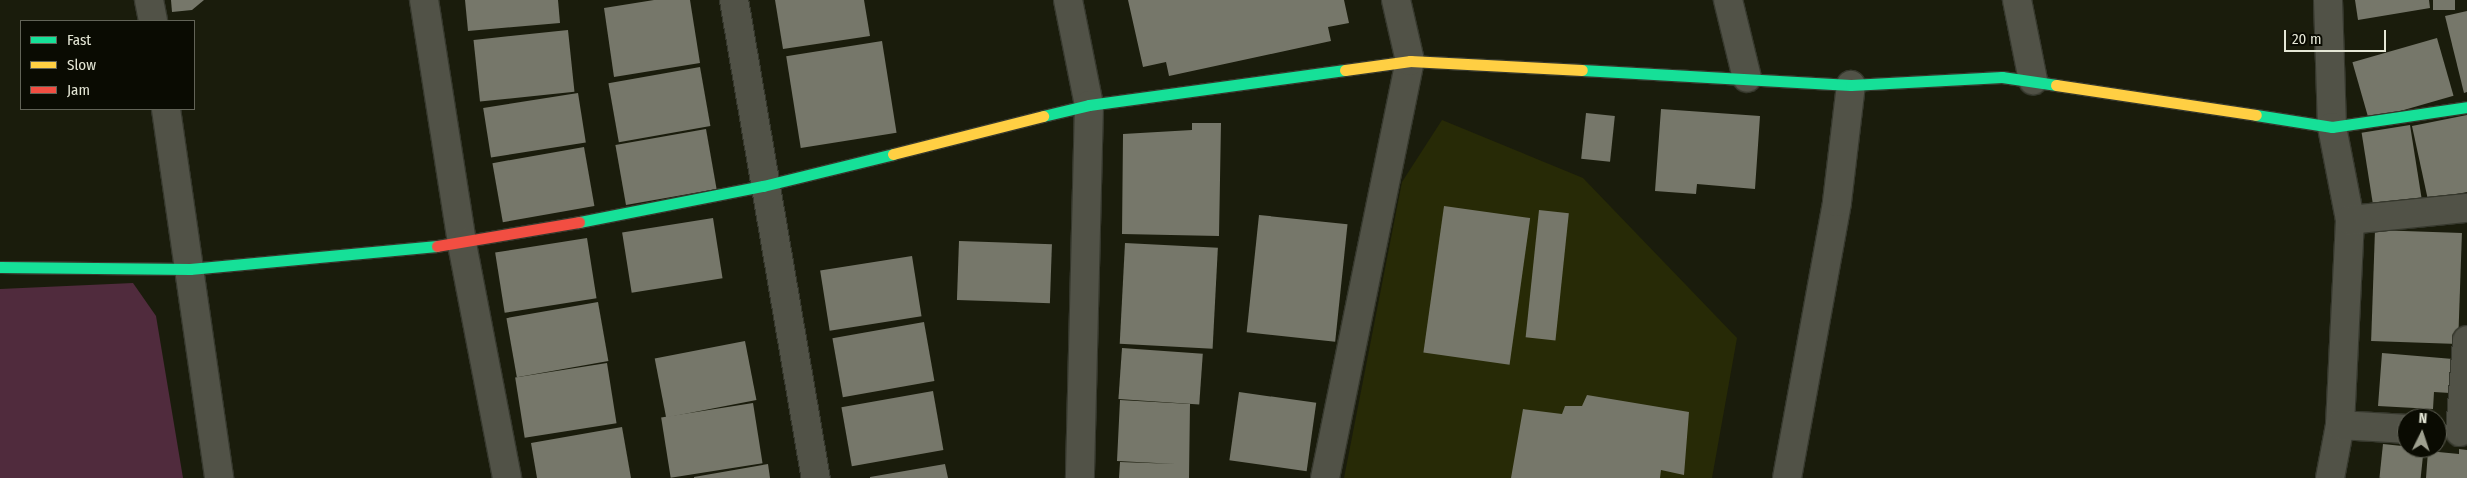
<!DOCTYPE html>
<html>
<head>
<meta charset="utf-8">
<style>
	body { margin:0 }
	#map { position:relative; width:2467px; height:478px; overflow:hidden; background:#1a1c0c; font-family:"Fira Sans Condensed",sans-serif }
	div>[style] { position:absolute }
	[style*='--x'] { left:calc(var(--x)*1px); top:calc(var(--y)*1px); width:calc(var(--w)*1px); rotate:calc(var(--a)*1deg) }
	.built>* { inset:0; background:#272a06 }
	.green>* { inset:0; background:#502b3d }
	.building>* { inset:0; background:#76776a; transform-origin:0 0 }
	.roads { filter:drop-shadow(1px 0 #36382d) drop-shadow(-1px 0 #36382d) drop-shadow(0 1px #36382d) drop-shadow(0 -1px #36382d) }
	.street>* { height:28px; margin:-14px; padding:0 14px; transform-origin:14px; border-radius:14px; background:#515247 }
	.fast>* { height:11px; margin:-5.5px; padding:0 5.5px; transform-origin:5.5px; border-radius:5.5px; background:#16e098 }
	.slow>* { height:11px; margin:-5.5px; padding:0 5.5px; transform-origin:5.5px; border-radius:5.5px; background:#ffcf43 }
	.jam>* { height:11px; margin:-5.5px; padding:0 5.5px; transform-origin:5.5px; border-radius:5.5px; background:#f24e42 }
	span { translate:-50% -50%; white-space:nowrap; text-align:center; line-height:1.15; -webkit-text-stroke:5px #0a0b02; paint-order:stroke }
	.legend { position:absolute; left:20px; top:20px; width:175px; height:90px; box-sizing:border-box; background:#0a0b02; border:1px solid #626357; margin:0; padding:6px 9px; list-style:none; font-size:15px; color:#e5e7d6 }
	.legend li { display:flex; align-items:center; gap:10px; height:25px }
	.legend b { width:25px; border:1px solid #626357 }
	.north { position:absolute; left:2397px; top:408px; width:50px; height:50px; box-sizing:border-box; background:#0a0b02; border:1px solid #626357; border-radius:50%; rotate:4deg; font-size:14px; font-weight:700; line-height:20px; text-align:center; color:#e5e7d6 }
	.north::after { content:''; display:block; margin:auto; width:18px; height:22px; background:#9ea08f; clip-path:polygon(50% 0,100% 100%,50% 72%,0 100%) }
	.scale { position:absolute; left:2284px; top:30px; width:102px; height:22px; box-sizing:border-box; border:2px solid #e5e7d6; border-top:0; padding-left:6px; font-size:15px; line-height:18px; white-space:nowrap; color:#e5e7d6; -webkit-text-stroke:4px #0a0b02; paint-order:stroke }
</style>
</head>
<body>
<div id="map">
	<div class="built">
		<div style="clip-path:polygon(1442px 120px,1583px 178px,1737px 338px,1712px 478px,1344px 478px,1402px 182px)"></div>
	</div>
	<div class="green">
		<div style="clip-path:polygon(133px 283px,156px 316px,183px 478px,0 478px,0 289px)"></div>
	</div>
	<div class="building">
		<div style="clip-path:polygon(171px 0,204px 0,192px 10px,172px 12px)"></div>
		<div style="clip-path:polygon(465px 0,558px 0,560px 23px,468px 31px)"></div>
		<div style="clip-path:polygon(654px 0,690px 0,700px 63px,614px 77px,604px 8px)"></div>
		<div style="clip-path:polygon(775px 0,864px 0,870px 36px,783px 49px)"></div>
		<div style="clip-path:polygon(1128px 0,1344px 0,1349px 23px,1328px 27px,1331px 41px,1169px 76px,1166px 62px,1143px 67px)"></div>
		<div style="clip-path:polygon(2355px 0,2429px 0,2430px 8px,2358px 20px)"></div>
		<div style="left:2433px;top:0;width:22px;height:10px"></div>
		<div style="clip-path:polygon(2467px 11px,2467px 92px,2464px 93px,2445px 16px)"></div>
		<div style="left:568px;top:30px;width:62px;height:95px;rotate:84deg"></div>
		<div style="left:2437px;top:38px;width:60px;height:88px;rotate:74deg"></div>
		<div style="left:882px;top:41px;width:93px;height:97px;rotate:81deg"></div>
		<div style="left:700px;top:67px;width:60px;height:93px;rotate:80deg"></div>
		<div style="left:578px;top:93px;width:50px;height:96px;rotate:81deg"></div>
		<div style="clip-path:polygon(1661px 109px,1760px 116px,1755px 189px,1697px 184px,1696px 194px,1655px 191px)"></div>
		<div style="left:1586px;top:113px;width:29px;height:46px;rotate:6deg"></div>
		<div style="clip-path:polygon(2467px 115px,2467px 192px,2428px 200px,2412px 126px)"></div>
		<div style="clip-path:polygon(1192px 123px,1221px 123px,1219px 236px,1122px 234px,1123px 134px,1192px 130px)"></div>
		<div style="left:2410px;top:125px;width:80px;height:49px;rotate:81deg"></div>
		<div style="left:706px;top:129px;width:61px;height:92px;rotate:80deg"></div>
		<div style="left:584px;top:147px;width:60px;height:93px;rotate:80deg"></div>
		<div style="left:1444px;top:206px;width:87px;height:148px;rotate:8deg"></div>
		<div style="left:1539px;top:210px;width:30px;height:128px;rotate:6deg"></div>
		<div style="left:1259px;top:215px;width:89px;height:118px;rotate:6deg"></div>
		<div style="left:713px;top:218px;width:61px;height:92px;rotate:81deg"></div>
		<div style="left:2375px;top:230px;width:87px;height:111px;rotate:2deg"></div>
		<div style="left:587px;top:238px;width:61px;height:93px;rotate:81deg"></div>
		<div style="left:959px;top:241px;width:93px;height:59px;rotate:2deg"></div>
		<div style="left:1125px;top:243px;width:93px;height:101px;rotate:3deg"></div>
		<div style="left:912px;top:256px;width:61px;height:93px;rotate:81deg"></div>
		<div style="left:598px;top:302px;width:60px;height:93px;rotate:80deg"></div>
		<div style="left:924px;top:322px;width:60px;height:93px;rotate:80deg"></div>
		<div style="left:745px;top:341px;width:60px;height:92px;rotate:79deg"></div>
		<div style="left:1122px;top:348px;width:81px;height:51px;rotate:4deg"></div>
		<div style="clip-path:polygon(2382px 353px,2453px 359px,2450px 393px,2434px 392px,2433px 409px,2378px 406px)"></div>
		<div style="left:607px;top:363px;width:61px;height:93px;rotate:81deg"></div>
		<div style="left:933px;top:391px;width:60px;height:93px;rotate:80deg"></div>
		<div style="left:1239px;top:392px;width:78px;height:69px;rotate:8deg"></div>
		<div style="clip-path:polygon(1587px 395px,1689px 412px,1684px 475px,1661px 470px,1660px 478px,1511px 478px,1523px 409px,1562px 414px,1565px 406px,1582px 406px)"></div>
		<div style="clip-path:polygon(1120px 400px,1190px 404px,1189px 478px,1119px 478px,1120px 462px,1176px 464px,1117px 461px)"></div>
		<div style="left:753px;top:403px;width:61px;height:93px;rotate:81deg"></div>
		<div style="clip-path:polygon(622px 427px,631px 478px,537px 478px,531px 443px)"></div>
		<div style="left:2383px;top:444px;width:41px;height:34px;rotate:6deg"></div>
		<div style="clip-path:polygon(2459px 449px,2467px 450px,2467px 478px,2426px 478px,2428px 451px,2459px 454px)"></div>
		<div style="clip-path:polygon(768px 464px,770px 478px,694px 478px,694px 477px)"></div>
		<div style="clip-path:polygon(945px 464px,948px 478px,870px 478px,870px 477px)"></div>
	</div>
	<div class="roads">
		<div class="street">
			<div style="--x:149;--y:0;--w:21;--a:79"></div>
			<div style="--x:424;--y:0;--w:247;--a:81.1"></div>
			<div style="--x:462;--y:244;--w:238;--a:79.1"></div>
			<div style="--x:734;--y:0;--w:485;--a:80.3"></div>
			<div style="--x:1068;--y:0;--w:107;--a:78.7"></div>
			<div style="--x:1089;--y:105;--w:373;--a:91.4"></div>
			<div style="--x:1728;--y:0;--w:80;--a:76.3"></div>
			<div style="--x:2017;--y:0;--w:82;--a:78.7"></div>
			<div style="--x:2328;--y:0;--w:127;--a:88.2"></div>
			<div style="--x:2332;--y:127;--w:95;--a:79"></div>
			<div style="--x:2350;--y:220;--w:205;--a:92.8"></div>
			<div style="--x:2340;--y:425;--w:54;--a:100.7"></div>
			<div style="--x:166;--y:109;--w:373;--a:81.8"></div>
			<div style="--x:2350;--y:220;--w:118;--a:-5.9"></div>
			<div style="--x:2340;--y:425;--w:67;--a:3.4"></div>
			<div style="--x:2460;--y:432;--w:92;--a:-85.6"></div>
			<div style="--x:1325;--y:478;--w:426;--a:-78.5"></div>
			<div style="--x:1410;--y:61;--w:63;--a:-102.9"></div>
			<div style="--x:1787;--y:478;--w:280;--a:-79.7"></div>
			<div style="--x:1837;--y:202;--w:118;--a:-83.2"></div>
		</div>
		<div class="fast">
			<div style="--x:1582;--y:70;--w:269;--a:3.2"></div>
			<div style="--x:1851;--y:85;--w:151;--a:-3"></div>
			<div style="--x:2002;--y:77;--w:55;--a:8.4"></div>
			<div style="--x:2256;--y:115;--w:77;--a:9"></div>
			<div style="--x:2332;--y:127;--w:136;--a:-8.4"></div>
			<div style="--x:1043;--y:116;--w:47;--a:-13.4"></div>
			<div style="--x:1089;--y:105;--w:258;--a:-7.8"></div>
			<div style="--x:579;--y:222;--w:187;--a:-11.1"></div>
			<div style="--x:763;--y:186;--w:134;--a:-13.8"></div>
			<div style="--x:0;--y:267;--w:190;--a:0.6"></div>
			<div style="--x:190;--y:269;--w:248;--a:-5.3"></div>
		</div>
		<div class="slow">
			<div style="--x:1345;--y:70;--w:66;--a:-7.9"></div>
			<div style="--x:1410;--y:61;--w:172;--a:3"></div>
			<div style="--x:2056;--y:85;--w:202;--a:8.5"></div>
			<div style="--x:893;--y:154;--w:155;--a:-14.2"></div>
		</div>
		<div class="jam">
			<div style="--x:437;--y:246;--w:144;--a:-9.6"></div>
		</div>
	</div>
	<ul class="legend">
	<li><b style="height:6px;background:#16e098"></b>Fast</li>
	<li><b style="height:6px;background:#ffcf43"></b>Slow</li>
	<li><b style="height:6px;background:#f24e42"></b>Jam</li>
	</ul>
	<div class="north">N</div>
	<div class="scale">20 m</div>
</div>
</body>
</html>
